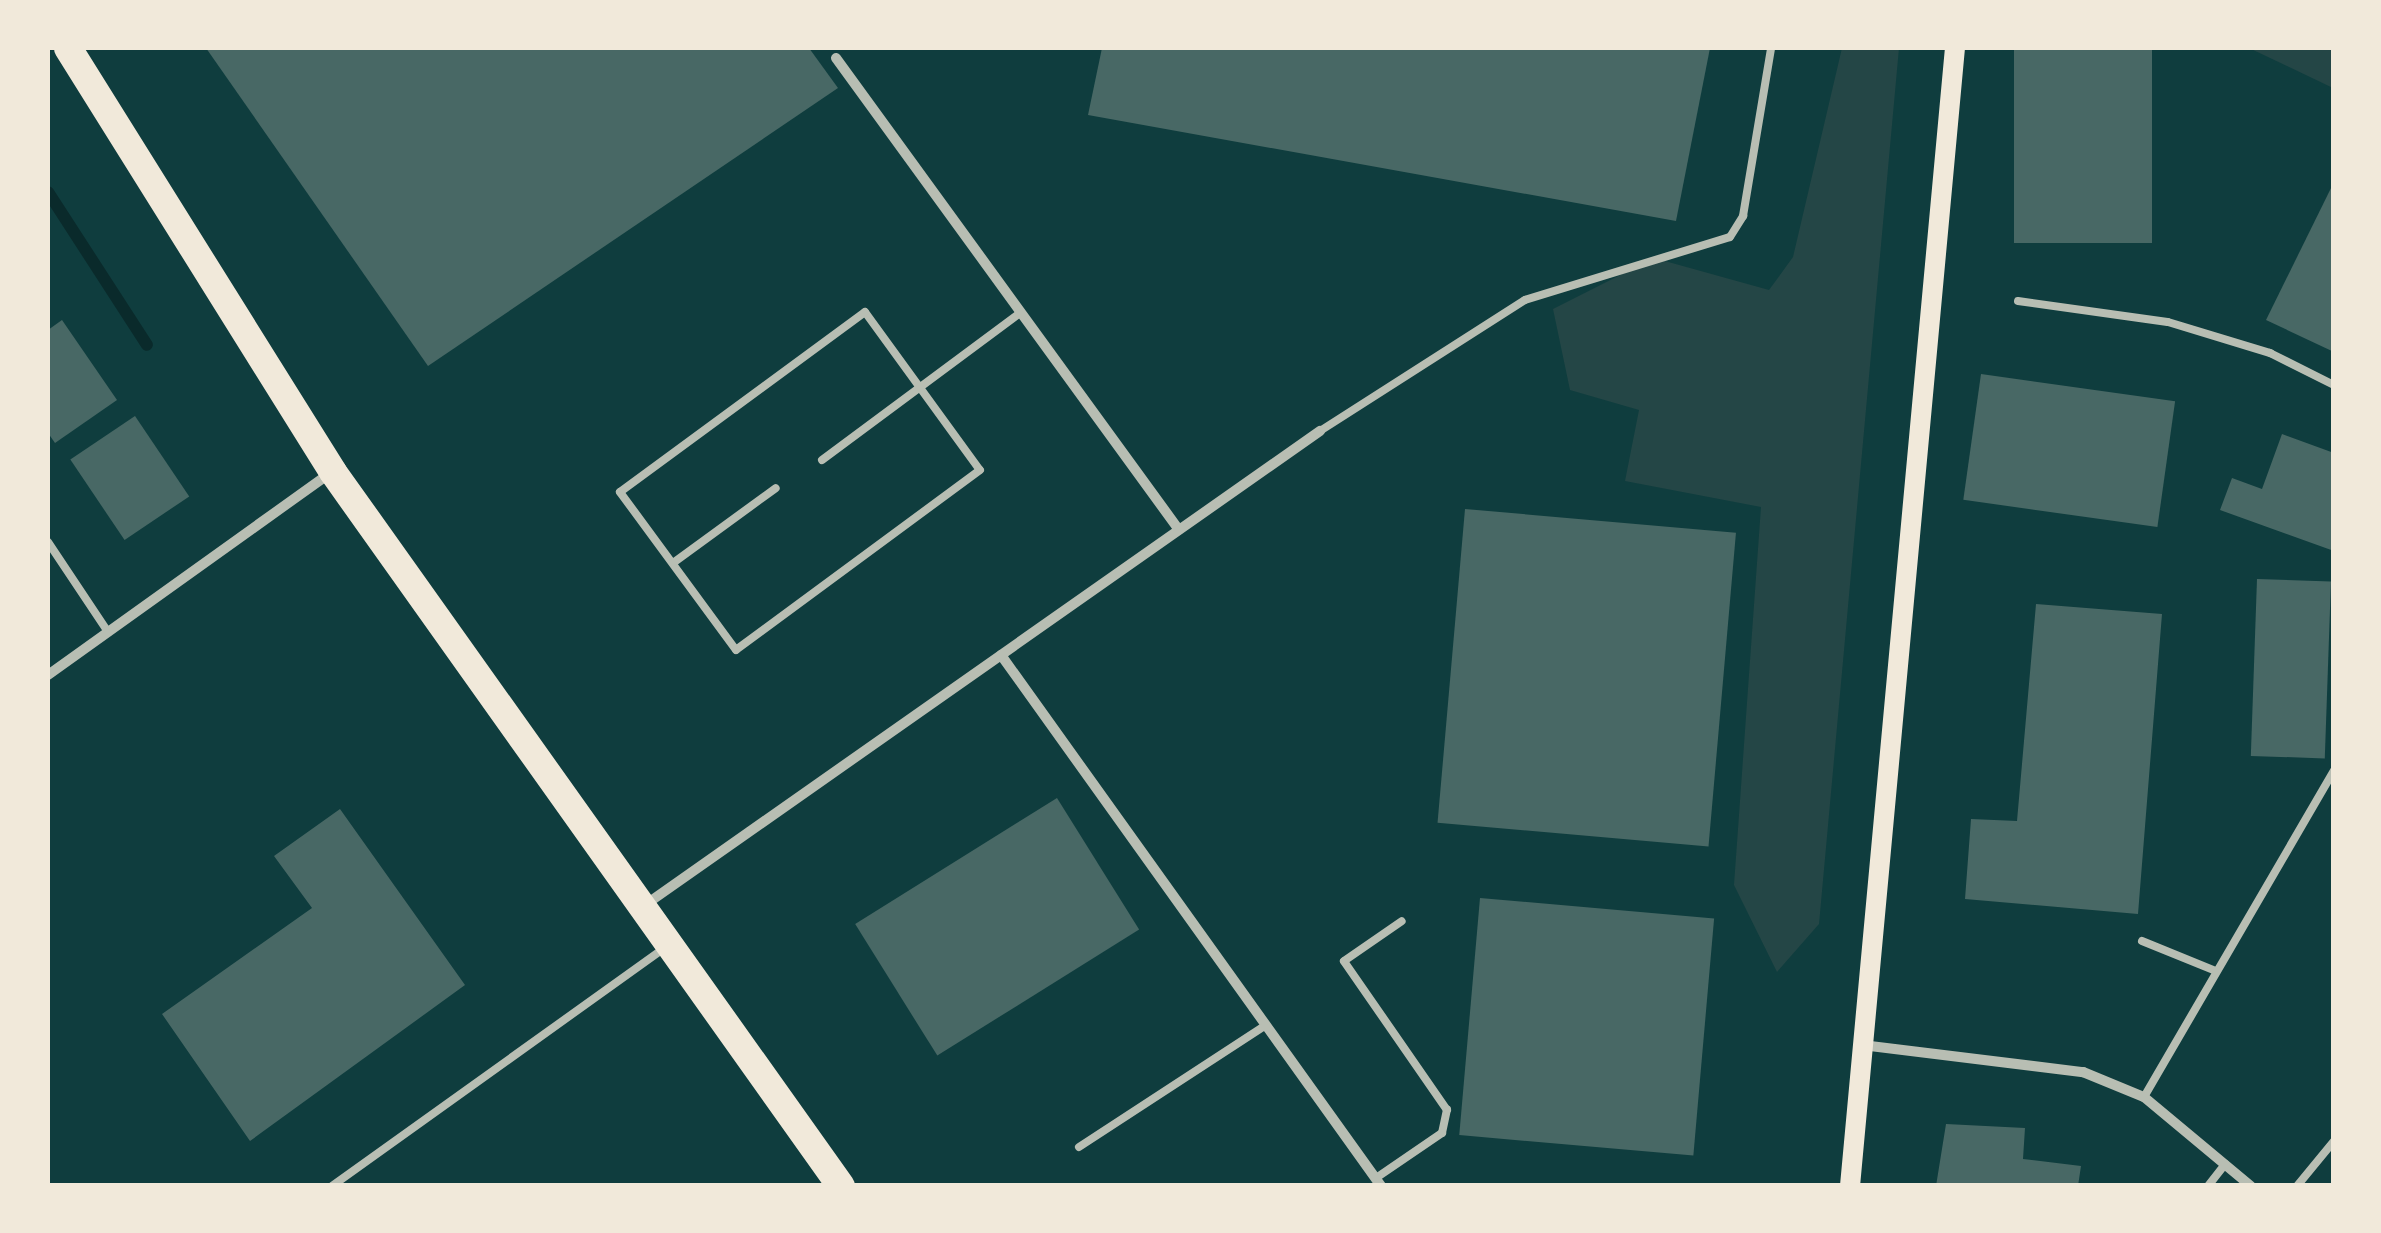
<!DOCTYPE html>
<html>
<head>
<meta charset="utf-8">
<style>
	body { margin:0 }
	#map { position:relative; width:2381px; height:1233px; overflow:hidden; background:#0f3d3e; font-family:Helvetica,sans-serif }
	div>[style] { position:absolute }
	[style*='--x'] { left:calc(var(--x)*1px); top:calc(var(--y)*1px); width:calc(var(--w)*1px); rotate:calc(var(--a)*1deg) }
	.green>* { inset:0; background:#244646 }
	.stream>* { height:12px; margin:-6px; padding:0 6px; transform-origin:6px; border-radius:6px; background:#0a2a2b }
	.building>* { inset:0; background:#486865; transform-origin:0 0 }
	.service>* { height:8px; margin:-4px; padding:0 4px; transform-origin:4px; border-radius:4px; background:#b8beb3 }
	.minor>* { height:10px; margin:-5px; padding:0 5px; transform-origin:5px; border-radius:5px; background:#b8beb3 }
	.secondary>* { height:20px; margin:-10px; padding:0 10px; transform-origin:10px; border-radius:10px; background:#f1e9da }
	.trunk>* { height:28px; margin:-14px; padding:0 14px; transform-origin:14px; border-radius:14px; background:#f1e9da }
	span { translate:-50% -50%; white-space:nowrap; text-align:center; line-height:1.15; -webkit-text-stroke:8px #f1e9da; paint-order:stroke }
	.frame { position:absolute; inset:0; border:50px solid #f1e9da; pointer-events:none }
</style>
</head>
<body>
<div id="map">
	<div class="green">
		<div style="clip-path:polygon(1842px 48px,1899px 48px,1819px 924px,1777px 972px,1734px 885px,1761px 507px,1625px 481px,1639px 410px,1570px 390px,1553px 309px,1654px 258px,1769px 290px,1793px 257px)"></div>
		<div style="clip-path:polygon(2249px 48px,2333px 48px,2333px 88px)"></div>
	</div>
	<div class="stream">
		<div style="--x:48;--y:192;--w:182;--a:57.1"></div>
	</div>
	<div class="building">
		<div style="clip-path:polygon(206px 48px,809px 48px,838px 88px,428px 366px)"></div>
		<div style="clip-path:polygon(1102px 48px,1710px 48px,1676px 221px,1088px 115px)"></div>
		<div style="left:2014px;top:48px;width:138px;height:195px"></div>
		<div style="clip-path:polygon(2334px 182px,2334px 352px,2266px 320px)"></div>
		<div style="clip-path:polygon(62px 320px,117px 400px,55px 443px,48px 433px,48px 330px)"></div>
		<div style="left:1981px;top:374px;width:196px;height:127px;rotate:8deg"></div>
		<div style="left:135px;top:416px;width:97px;height:78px;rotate:56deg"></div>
		<div style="clip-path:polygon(2282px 434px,2334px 453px,2334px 551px,2220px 510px,2232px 478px,2262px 489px)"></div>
		<div style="left:1465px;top:509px;width:272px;height:315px;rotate:5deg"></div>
		<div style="left:2257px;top:579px;width:74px;height:177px;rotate:2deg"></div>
		<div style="clip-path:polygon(2036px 604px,2162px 614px,2138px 914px,1965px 899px,1971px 819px,2017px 821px)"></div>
		<div style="left:1057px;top:798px;width:155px;height:238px;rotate:58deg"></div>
		<div style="clip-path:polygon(340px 809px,465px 985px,250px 1141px,162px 1014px,312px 908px,274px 856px)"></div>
		<div style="left:1480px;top:898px;width:235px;height:238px;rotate:5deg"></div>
		<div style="clip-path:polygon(1946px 1124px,2025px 1128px,2023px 1159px,2081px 1166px,2078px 1186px,1936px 1186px)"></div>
	</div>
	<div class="service">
		<div style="--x:2018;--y:301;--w:151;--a:8"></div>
		<div style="--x:2168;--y:322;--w:107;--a:16.9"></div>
		<div style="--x:2270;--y:353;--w:72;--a:26.6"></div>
		<div style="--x:865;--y:312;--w:195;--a:54"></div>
		<div style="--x:980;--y:470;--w:303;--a:143.6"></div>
		<div style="--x:736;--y:650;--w:196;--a:-126.3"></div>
		<div style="--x:620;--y:492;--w:304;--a:-36.3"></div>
		<div style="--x:1320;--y:431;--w:243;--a:-32.6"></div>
		<div style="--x:1525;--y:300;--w:214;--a:-17.1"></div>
		<div style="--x:1730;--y:237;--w:25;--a:-58"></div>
		<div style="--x:1743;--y:216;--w:170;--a:-80.5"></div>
		<div style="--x:822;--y:460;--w:248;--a:-36.6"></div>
		<div style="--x:48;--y:542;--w:105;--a:56.3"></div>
		<div style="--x:673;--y:563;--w:127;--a:-36.1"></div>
		<div style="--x:2142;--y:941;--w:80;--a:22.1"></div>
		<div style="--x:2144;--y:1097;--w:378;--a:-59.8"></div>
		<div style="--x:1079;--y:1147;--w:223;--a:-33.1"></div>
		<div style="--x:1376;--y:1178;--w:80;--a:-34.3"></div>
		<div style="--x:1442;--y:1133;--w:24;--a:-78"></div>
		<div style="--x:1447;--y:1110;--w:181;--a:-124.7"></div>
		<div style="--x:1344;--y:961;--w:70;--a:-34.6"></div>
		<div style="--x:332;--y:1186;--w:411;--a:-35.6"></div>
		<div style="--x:2208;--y:1186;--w:28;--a:-52"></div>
		<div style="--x:2297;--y:1186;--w:58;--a:-50.6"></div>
	</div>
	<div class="minor">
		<div style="--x:836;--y:58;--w:583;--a:53.99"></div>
		<div style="--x:1001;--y:655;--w:653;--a:54.41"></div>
		<div style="--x:48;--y:675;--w:349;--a:-35.6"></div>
		<div style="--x:645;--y:905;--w:825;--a:-35.08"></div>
		<div style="--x:1862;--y:1045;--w:223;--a:7"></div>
		<div style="--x:2083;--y:1072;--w:66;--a:22.3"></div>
		<div style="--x:2144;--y:1097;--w:139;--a:39.8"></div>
	</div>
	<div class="secondary">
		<div style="--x:1850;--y:1186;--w:1143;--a:-84.73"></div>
	</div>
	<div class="trunk">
		<div style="--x:68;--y:48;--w:500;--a:57.99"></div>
		<div style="--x:333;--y:472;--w:876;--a:54.57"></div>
	</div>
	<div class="frame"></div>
</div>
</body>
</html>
